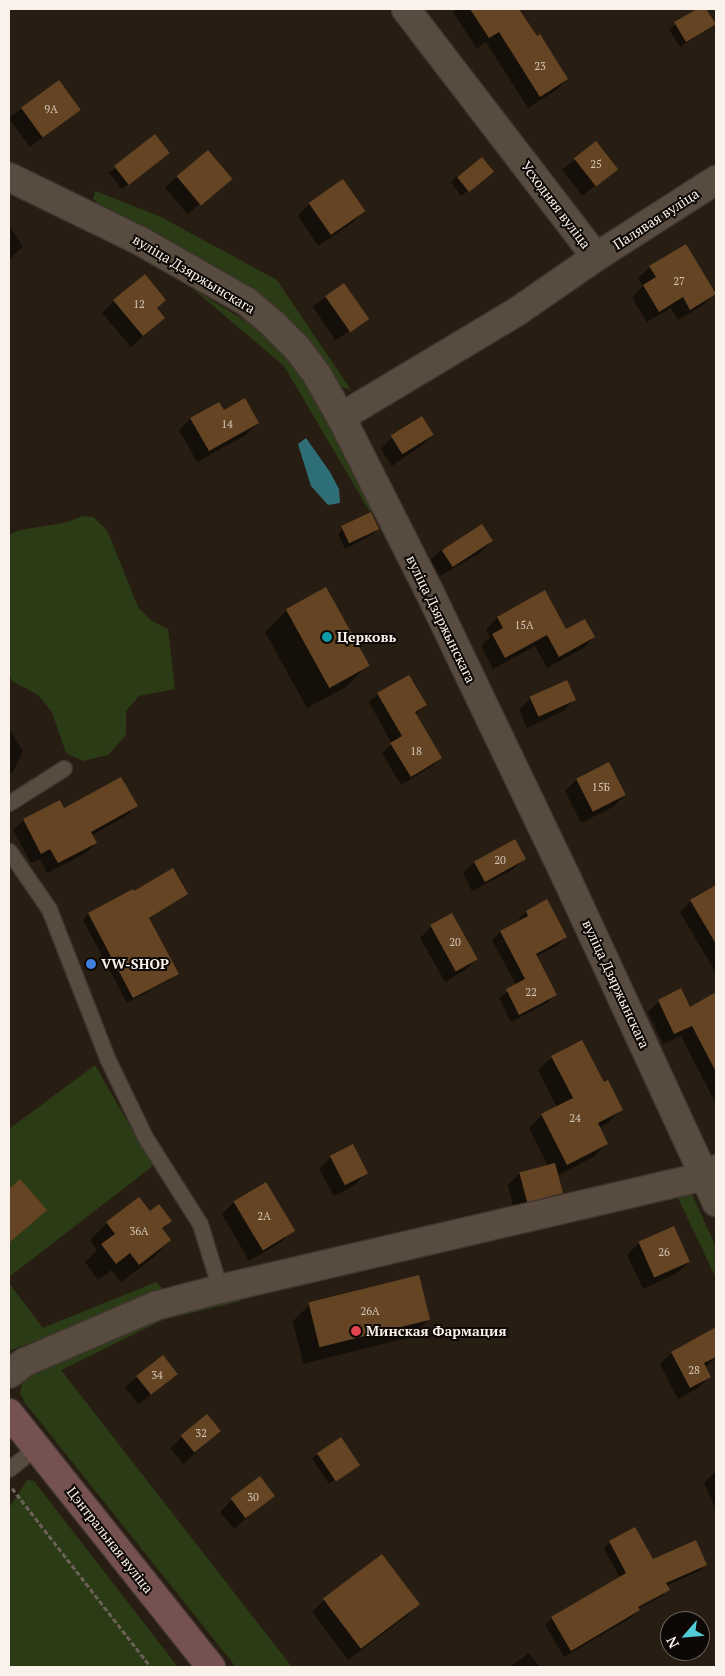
<!DOCTYPE html>
<html>
<head>
<meta charset="utf-8">
<style>
	body { margin:0 }
	#map { position:relative; width:725px; height:1676px; overflow:hidden; background:#281d12; font-family:"PT Serif",serif }
	div>[style] { position:absolute }
	[style*='--x'] { left:calc(var(--x)*1px); top:calc(var(--y)*1px); width:calc(var(--w)*1px); rotate:calc(var(--a)*1deg) }
	.green>* { inset:0; background:#2b3b15 }
	.water>* { inset:0; background:#2e6f77 }
	.shadow>* { inset:0; background:#0007; transform-origin:0 0 }
	.building>* { inset:0; background:#644422; transform-origin:0 0 }
	.path>* { height:3px; margin-top:-1.5px; transform-origin:0; background:repeating-linear-gradient(90deg,#6b6157 0 5px,transparent 0 7.5px) }
	.roads { filter:drop-shadow(1px 0 #403630) drop-shadow(-1px 0 #403630) drop-shadow(0 1px #403630) drop-shadow(0 -1px #403630) }
	.lane>* { height:15px; margin:-7.5px; padding:0 7.5px; transform-origin:7.5px; border-radius:7.5px; background:#584b3f }
	.street>* { height:28px; margin:-14px; padding:0 14px; transform-origin:14px; border-radius:14px; background:#584b3f }
	.secondary>* { height:28px; margin:-14px; padding:0 14px; transform-origin:14px; border-radius:14px; background:#755250 }
	.dots>* { width:14px; height:14px; translate:-50% -50%; box-sizing:border-box; border:2px solid #0d0805; border-radius:50% }
	span { translate:-50% -50%; white-space:nowrap; text-align:center; line-height:1.15; -webkit-text-stroke:4px #0d0805; paint-order:stroke }
	.number-label { font-size:11px; color:#d4c6b8 }
	.number-label span { -webkit-text-stroke-width:0 }
	.street-label { font-size:14px; color:#faf2ea }
	.poi-label { font-size:14px; color:#faf2ea; font-weight:700 }
	.left { translate:0 -50%; text-align:left }
	.frame { position:absolute; inset:0; border:10px solid #faf2ea; pointer-events:none }
	.north { position:absolute; left:660px; top:1611px; width:50px; height:50px; box-sizing:border-box; background:#0d0805; border:1px solid #6c6661; border-radius:50%; rotate:243deg; font-size:14px; font-weight:700; line-height:20px; text-align:center; color:#faf2ea }
	.north::after { content:''; display:block; margin:auto; width:18px; height:22px; background:#52cbd9; clip-path:polygon(50% 0,100% 100%,50% 72%,0 100%) }
</style>
</head>
<body>
<div id="map">
	<div class="green">
		<div style="clip-path:polygon(95px 191px,159px 216px,277px 280px,351px 390px,338px 386px,236px 281px,157px 233px,99px 204px,93px 199px)"></div>
		<div style="clip-path:polygon(193px 289px,266px 333px,310px 381px,377px 507px,370px 512px,284px 366px)"></div>
		<div style="clip-path:polygon(83px 516px,93px 517px,107px 530px,138px 607px,152px 621px,168px 629px,175px 689px,139px 696px,126px 711px,126px 735px,108px 755px,83px 761px,66px 753px,52px 712px,38px 695px,12px 681px,9px 674px,9px 535px,20px 530px,64px 523px)"></div>
		<div style="clip-path:polygon(95px 1065px,153px 1166px,9px 1277px,9px 1129px)"></div>
		<div style="clip-path:polygon(691px 1192px,716px 1247px,716px 1278px,677px 1196px)"></div>
		<div style="clip-path:polygon(156px 1282px,165px 1291px,9px 1351px,9px 1283px,43px 1328px)"></div>
		<div style="clip-path:polygon(227px 1295px,241px 1301px,163px 1320px,61px 1370px,292px 1667px,236px 1667px,25px 1403px,20px 1393px,22px 1383px,27px 1376px,78px 1348px)"></div>
		<div style="clip-path:polygon(27px 1480px,34px 1481px,178px 1667px,9px 1667px,9px 1582px,11px 1579px,9px 1576px,9px 1508px)"></div>
	</div>
	<div class="water">
		<div style="clip-path:polygon(306px 438px,330px 472px,339px 489px,340px 503px,328px 505px,311px 486px,298px 444px)"></div>
	</div>
	<div class="shadow">
		<div style="clip-path:polygon(456px 9px,517px 9px,567px 79px,555px 91px,528px 108px,486px 42px,477px 49px,453px 12px)"></div>
		<div style="clip-path:polygon(699px 9px,705px 9px,714px 24px,680px 47px,669px 29px)"></div>
		<div style="left:58px;top:81px;width:36px;height:62px;rotate:53deg"></div>
		<div style="clip-path:polygon(155px 136px,162px 158px,122px 189px,109px 173px)"></div>
		<div style="left:596px;top:143px;width:33px;height:43px;rotate:52deg"></div>
		<div style="left:207px;top:152px;width:35px;height:55px;rotate:50deg"></div>
		<div style="clip-path:polygon(492px 172px,461px 196px,451px 182px,457px 176px)"></div>
		<div style="clip-path:polygon(309px 204px,364px 211px,352px 223px,318px 246px,298px 216px)"></div>
		<div style="clip-path:polygon(10px 227px,23px 246px,9px 260px,9px 228px)"></div>
		<div style="clip-path:polygon(650px 267px,714px 294px,703px 305px,678px 320px,671px 308px,647px 322px,632px 298px,643px 286px,638px 278px)"></div>
		<div style="left:344px;top:285px;width:41px;height:38px;rotate:56deg"></div>
		<div style="clip-path:polygon(114px 301px,164px 318px,131px 347px,102px 313px)"></div>
		<div style="clip-path:polygon(218px 403px,223px 412px,258px 423px,246px 435px,197px 462px,179px 430px,190px 419px)"></div>
		<div style="clip-path:polygon(433px 435px,421px 446px,392px 466px,381px 449px,392px 437px)"></div>
		<div style="clip-path:polygon(343px 528px,378px 529px,372px 535px,345px 549px,338px 534px)"></div>
		<div style="clip-path:polygon(491px 541px,480px 553px,440px 576px,430px 560px,442px 549px)"></div>
		<div style="clip-path:polygon(544px 592px,565px 631px,594px 637px,582px 649px,547px 668px,535px 646px,493px 669px,481px 646px,490px 637px,486px 629px,497px 618px)"></div>
		<div style="clip-path:polygon(287px 610px,367px 665px,346px 687px,307px 708px,265px 632px)"></div>
		<div style="clip-path:polygon(378px 694px,425px 705px,415px 715px,441px 758px,432px 766px,401px 785px,382px 753px,392px 744px,369px 702px)"></div>
		<div style="clip-path:polygon(531px 698px,575px 699px,563px 711px,527px 728px,519px 710px)"></div>
		<div style="clip-path:polygon(9px 728px,23px 751px,14px 770px,9px 775px)"></div>
		<div style="clip-path:polygon(577px 779px,625px 795px,613px 807px,581px 823px,565px 791px)"></div>
		<div style="clip-path:polygon(136px 806px,126px 816px,92px 835px,96px 843px,86px 853px,47px 873px,40px 859px,31px 863px,13px 830px,24px 820px,64px 810px)"></div>
		<div style="clip-path:polygon(524px 859px,512px 870px,472px 891px,463px 873px,475px 862px)"></div>
		<div style="clip-path:polygon(716px 886px,716px 973px,680px 912px,691px 901px)"></div>
		<div style="clip-path:polygon(132px 890px,134px 893px,187px 894px,148px 919px,177px 973px,171px 979px,127px 1003px,83px 920px,88px 914px)"></div>
		<div style="clip-path:polygon(526px 912px,566px 937px,558px 945px,536px 957px,555px 995px,547px 1003px,511px 1022px,499px 998px,516px 985px,492px 940px,500px 932px,520px 922px,518px 920px)"></div>
		<div style="clip-path:polygon(452px 915px,477px 959px,465px 970px,445px 982px,420px 938px,431px 927px)"></div>
		<div style="clip-path:polygon(716px 994px,716px 1104px,681px 1036px,663px 1044px,648px 1012px,659px 1001px,689px 1009px)"></div>
		<div style="clip-path:polygon(552px 1057px,603px 1083px,621px 1109px,608px 1123px,599px 1128px,607px 1144px,593px 1157px,557px 1176px,561px 1193px,549px 1204px,515px 1213px,508px 1185px,520px 1173px,548px 1166px,529px 1128px,542px 1115px,557px 1107px,538px 1070px)"></div>
		<div style="clip-path:polygon(331px 1157px,366px 1173px,355px 1185px,334px 1196px,319px 1169px)"></div>
		<div style="clip-path:polygon(20px 1181px,40px 1215px,9px 1243px,9px 1191px)"></div>
		<div style="clip-path:polygon(234px 1202px,293px 1231px,281px 1242px,249px 1261px,222px 1214px)"></div>
		<div style="clip-path:polygon(150px 1213px,170px 1221px,162px 1229px,170px 1240px,153px 1258px,121px 1282px,112px 1270px,98px 1280px,85px 1262px,97px 1250px,90px 1240px,107px 1223px)"></div>
		<div style="clip-path:polygon(639px 1243px,689px 1262px,677px 1273px,643px 1289px,627px 1255px)"></div>
		<div style="clip-path:polygon(310px 1304px,429px 1319px,411px 1337px,303px 1364px,293px 1321px)"></div>
		<div style="clip-path:polygon(711px 1331px,716px 1341px,716px 1358px,705px 1367px,710px 1376px,698px 1388px,678px 1399px,660px 1364px,671px 1353px)"></div>
		<div style="left:162px;top:1357px;width:22px;height:48px;rotate:51deg"></div>
		<div style="clip-path:polygon(220px 1431px,183px 1464px,170px 1448px,182px 1437px)"></div>
		<div style="left:341px;top:1439px;width:30px;height:35px;rotate:56deg"></div>
		<div style="clip-path:polygon(716px 1471px,716px 1510px,704px 1483px)"></div>
		<div style="clip-path:polygon(273px 1495px,234px 1529px,220px 1512px,232px 1500px)"></div>
		<div style="clip-path:polygon(610px 1542px,652px 1561px,706px 1564px,699px 1571px,666px 1586px,668px 1590px,662px 1596px,638px 1609px,632px 1617px,564px 1657px,545px 1625px,552px 1618px,620px 1578px,604px 1548px)"></div>
		<div style="clip-path:polygon(382px 1556px,419px 1604px,407px 1616px,348px 1660px,312px 1612px,324px 1600px)"></div>
		<div style="clip-path:polygon(529px 1653px,540px 1667px,510px 1667px)"></div>
	</div>
	<div class="building">
		<div style="clip-path:polygon(470px 9px,519px 9px,537px 36px,540px 34px,568px 79px,540px 97px,499px 32px,489px 38px)"></div>
		<div style="clip-path:polygon(697px 9px,706px 9px,716px 24px,686px 42px,674px 22px)"></div>
		<div style="left:59px;top:80px;width:37px;height:47px;rotate:54deg"></div>
		<div style="left:155px;top:134px;width:24px;height:52px;rotate:52deg"></div>
		<div style="left:596px;top:141px;width:36px;height:28px;rotate:52deg"></div>
		<div style="left:208px;top:150px;width:38px;height:41px;rotate:50deg"></div>
		<div style="left:482px;top:157px;width:19px;height:32px;rotate:51deg"></div>
		<div style="left:343px;top:179px;width:39px;height:42px;rotate:55deg"></div>
		<div style="clip-path:polygon(686px 244px,716px 294px,690px 310px,683px 297px,659px 312px,643px 285px,656px 277px,649px 266px)"></div>
		<div style="clip-path:polygon(145px 274px,166px 300px,157px 308px,165px 318px,143px 336px,113px 300px)"></div>
		<div style="left:344px;top:283px;width:44px;height:23px;rotate:55deg"></div>
		<div style="clip-path:polygon(245px 398px,259px 423px,209px 451px,190px 418px,219px 402px,224px 410px)"></div>
		<div style="left:422px;top:416px;width:22px;height:37px;rotate:58deg"></div>
		<div style="left:371px;top:512px;width:19px;height:33px;rotate:65deg"></div>
		<div style="left:482px;top:524px;width:20px;height:48px;rotate:57deg"></div>
		<div style="left:326px;top:587px;width:90px;height:46px;rotate:61deg"></div>
		<div style="clip-path:polygon(545px 590px,566px 629px,585px 619px,595px 637px,559px 657px,547px 635px,505px 658px,492px 634px,503px 628px,497px 617px)"></div>
		<div style="clip-path:polygon(409px 675px,427px 705px,415px 712px,442px 758px,411px 777px,390px 743px,402px 736px,377px 693px)"></div>
		<div style="left:567px;top:680px;width:22px;height:41px;rotate:66deg"></div>
		<div style="left:609px;top:762px;width:37px;height:37px;rotate:63deg"></div>
		<div style="clip-path:polygon(121px 777px,138px 806px,91px 832px,97px 843px,58px 863px,50px 849px,41px 854px,23px 819px,60px 800px,64px 808px)"></div>
		<div style="left:515px;top:839px;width:23px;height:47px;rotate:61deg"></div>
		<div style="clip-path:polygon(173px 868px,188px 894px,149px 918px,179px 974px,133px 998px,88px 913px,133px 889px,134px 891px)"></div>
		<div style="clip-path:polygon(716px 885px,716px 944px,690px 900px)"></div>
		<div style="clip-path:polygon(547px 899px,567px 937px,536px 954px,557px 995px,519px 1015px,506px 989px,525px 979px,500px 931px,528px 916px,526px 911px)"></div>
		<div style="left:452px;top:913px;width:53px;height:25px;rotate:61deg"></div>
		<div style="clip-path:polygon(681px 988px,690px 1007px,716px 992px,716px 1072px,692px 1026px,674px 1034px,658px 1000px)"></div>
		<div style="clip-path:polygon(582px 1040px,604px 1082px,608px 1080px,623px 1110px,598px 1123px,608px 1144px,567px 1165px,541px 1114px,573px 1098px,551px 1056px)"></div>
		<div style="left:353px;top:1144px;width:33px;height:26px;rotate:63deg"></div>
		<div style="left:555px;top:1163px;width:31px;height:37px;rotate:75deg"></div>
		<div style="clip-path:polygon(20px 1179px,47px 1210px,9px 1243px,9px 1189px)"></div>
		<div style="left:266px;top:1182px;width:57px;height:38px;rotate:59deg"></div>
		<div style="clip-path:polygon(139px 1197px,150px 1211px,159px 1204px,172px 1221px,162px 1228px,171px 1240px,139px 1265px,130px 1253px,116px 1264px,101px 1244px,115px 1234px,106px 1222px)"></div>
		<div style="left:674px;top:1226px;width:39px;height:39px;rotate:66deg"></div>
		<div style="left:419px;top:1275px;width:46px;height:114px;rotate:76deg"></div>
		<div style="clip-path:polygon(716px 1327px,716px 1357px,704px 1363px,711px 1377px,690px 1388px,671px 1352px)"></div>
		<div style="left:163px;top:1355px;width:24px;height:34px;rotate:52deg"></div>
		<div style="left:207px;top:1414px;width:22px;height:34px;rotate:51deg"></div>
		<div style="left:341px;top:1437px;width:34px;height:29px;rotate:56deg"></div>
		<div style="left:260px;top:1476px;width:25px;height:37px;rotate:53deg"></div>
		<div style="clip-path:polygon(635px 1527px,653px 1559px,696px 1540px,707px 1565px,666px 1583px,670px 1590px,638px 1607px,640px 1610px,571px 1651px,551px 1617px,626px 1573px,609px 1541px)"></div>
		<div style="left:382px;top:1554px;width:63px;height:74px;rotate:53deg"></div>
	</div>
	<div class="path">
		<div style="--x:12;--y:1488;--w:227;--a:52.2"></div>
	</div>
	<div class="roads">
		<div class="lane">
			<div style="--x:9;--y:803;--w:65;--a:-32.5"></div>
			<div style="--x:9;--y:851;--w:70;--a:55.4"></div>
			<div style="--x:49;--y:909;--w:160;--a:68.7"></div>
			<div style="--x:107;--y:1058;--w:88;--a:64.3"></div>
			<div style="--x:145;--y:1137;--w:103;--a:57.7"></div>
			<div style="--x:200;--y:1224;--w:68;--a:72.9"></div>
			<div style="--x:9;--y:1469;--w:35;--a:-39"></div>
		</div>
		<div class="street">
			<div style="--x:9;--y:177;--w:148;--a:26"></div>
			<div style="--x:142;--y:242;--w:121;--a:29.7"></div>
			<div style="--x:247;--y:302;--w:35;--a:40"></div>
			<div style="--x:274;--y:325;--w:33;--a:45"></div>
			<div style="--x:297;--y:348;--w:34;--a:53"></div>
			<div style="--x:317;--y:375;--w:48;--a:60.3"></div>
			<div style="--x:341;--y:417;--w:195;--a:63.2"></div>
			<div style="--x:429;--y:591;--w:319;--a:64.4"></div>
			<div style="--x:567;--y:879;--w:356;--a:65.2"></div>
			<div style="--x:596;--y:257;--w:143;--a:-32.7"></div>
			<div style="--x:341;--y:417;--w:203;--a:-30.9"></div>
			<div style="--x:515;--y:313;--w:98;--a:-34.7"></div>
			<div style="--x:596;--y:257;--w:312;--a:-127.5"></div>
			<div style="--x:9;--y:1374;--w:20;--a:-37"></div>
			<div style="--x:25;--y:1362;--w:142;--a:-23.3"></div>
			<div style="--x:155;--y:1306;--w:67;--a:-14.7"></div>
			<div style="--x:220;--y:1289;--w:498;--a:-13.1"></div>
			<div style="--x:705;--y:1176;--w:13;--a:-32"></div>
		</div>
		<div class="secondary">
			<div style="--x:9;--y:1413;--w:325;--a:51.5"></div>
		</div>
	</div>
	<div class="dots">
		<div style="left:327px;top:637px;background:#0f9aa8"></div>
		<div style="left:91px;top:964px;background:#3f7fe0"></div>
		<div style="left:356px;top:1331px;background:#e0444e"></div>
	</div>
	<div class="number-label">
		<span style="left:540px;top:66px">23</span>
		<span style="left:51px;top:109px">9А</span>
		<span style="left:596px;top:164px">25</span>
		<span style="left:679px;top:281px">27</span>
		<span style="left:139px;top:304px">12</span>
		<span style="left:227px;top:424px">14</span>
		<span style="left:524px;top:625px">15А</span>
		<span style="left:416px;top:751px">18</span>
		<span style="left:601px;top:787px">15Б</span>
		<span style="left:500px;top:860px">20</span>
		<span style="left:455px;top:942px">20</span>
		<span style="left:531px;top:992px">22</span>
		<span style="left:575px;top:1118px">24</span>
		<span style="left:264px;top:1216px">2А</span>
		<span style="left:139px;top:1231px">36А</span>
		<span style="left:664px;top:1252px">26</span>
		<span style="left:370px;top:1311px">26А</span>
		<span style="left:694px;top:1370px">28</span>
		<span style="left:157px;top:1375px">34</span>
		<span style="left:201px;top:1433px">32</span>
		<span style="left:253px;top:1497px">30</span>
	</div>
	<div class="street-label">
		<span style="left:556px;top:205px;rotate:53deg">Усходняя вуліца</span>
		<span style="left:656px;top:219px;rotate:-33deg">Палявая вуліца</span>
		<span style="left:194px;top:274px;rotate:31deg">вуліца Дзяржынскага</span>
		<span style="left:441px;top:619px;rotate:64deg">вуліца Дзяржынскага</span>
		<span style="left:616px;top:984px;rotate:65deg">вуліца Дзяржынскага</span>
		<span style="left:110px;top:1540px;rotate:52deg">Цэнтральная вуліца</span>
	</div>
	<div class="poi-label">
		<span class="left" style="left:337px;top:637px">Церковь</span>
		<span class="left" style="left:101px;top:964px">VW-SHOP</span>
		<span class="left" style="left:366px;top:1331px">Минская Фармация</span>
	</div>
	<div class="frame"></div>
	<div class="north">N</div>
</div>
</body>
</html>
